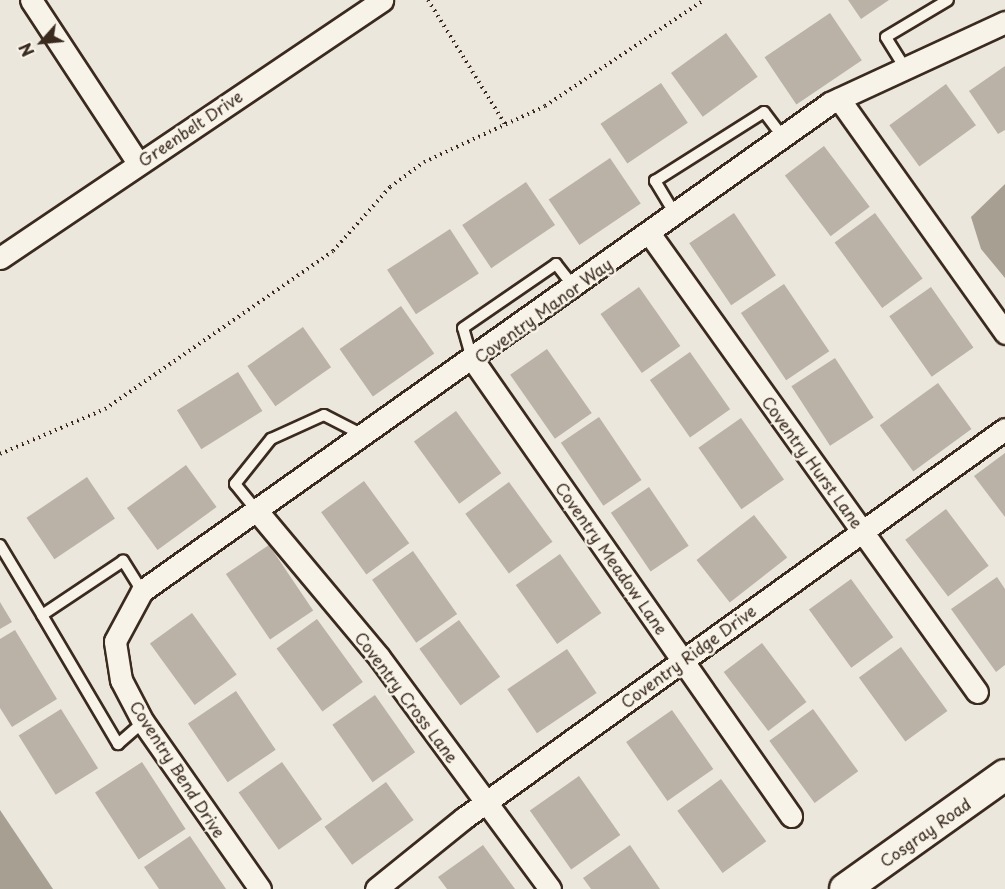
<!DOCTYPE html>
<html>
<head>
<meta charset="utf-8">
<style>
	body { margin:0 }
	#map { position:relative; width:1005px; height:889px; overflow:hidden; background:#ece7dc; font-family:"Playpen Sans",sans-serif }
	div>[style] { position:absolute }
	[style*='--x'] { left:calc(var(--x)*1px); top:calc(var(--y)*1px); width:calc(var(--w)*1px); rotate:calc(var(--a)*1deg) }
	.water>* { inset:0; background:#a89f93 }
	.building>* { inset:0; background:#bab2a7; transform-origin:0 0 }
	.path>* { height:4px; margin-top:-2px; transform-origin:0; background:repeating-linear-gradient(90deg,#3b2a1e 0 1.5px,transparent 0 6px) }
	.roads { filter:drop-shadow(2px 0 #3b2a1e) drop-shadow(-2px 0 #3b2a1e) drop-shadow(0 2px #3b2a1e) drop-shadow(0 -2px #3b2a1e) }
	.service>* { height:10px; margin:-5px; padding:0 5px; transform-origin:5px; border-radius:5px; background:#f7f3e8 }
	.minor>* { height:21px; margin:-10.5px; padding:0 10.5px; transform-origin:10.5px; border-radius:10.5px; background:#f7f3e8 }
	.secondary>* { height:30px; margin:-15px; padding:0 15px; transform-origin:15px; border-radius:15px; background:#f7f3e8 }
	span { translate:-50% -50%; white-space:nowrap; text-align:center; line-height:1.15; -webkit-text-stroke:5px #f7f3e8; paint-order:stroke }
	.street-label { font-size:16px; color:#3b2a1e }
	.north { position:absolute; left:12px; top:12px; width:60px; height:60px; -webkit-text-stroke:4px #f7f3e8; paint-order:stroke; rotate:243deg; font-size:16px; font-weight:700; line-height:24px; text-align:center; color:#3b2a1e }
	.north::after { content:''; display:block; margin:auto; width:21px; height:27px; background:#3b2a1e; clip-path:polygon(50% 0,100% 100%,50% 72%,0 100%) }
</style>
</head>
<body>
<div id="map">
	<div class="water">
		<div style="clip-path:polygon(1005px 184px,1005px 278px,981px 249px,971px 217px)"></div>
		<div style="clip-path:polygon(0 810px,53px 889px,0 889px)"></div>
	</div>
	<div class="building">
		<div style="clip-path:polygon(848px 0,889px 0,861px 19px)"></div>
		<div style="left:830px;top:13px;width:57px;height:79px;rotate:56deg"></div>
		<div style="left:726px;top:33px;width:54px;height:68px;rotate:54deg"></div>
		<div style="clip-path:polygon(1005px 66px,1005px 130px,998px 134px,969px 91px)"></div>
		<div style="left:661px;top:83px;width:48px;height:73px;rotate:56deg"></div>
		<div style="left:946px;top:84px;width:51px;height:70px;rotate:54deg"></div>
		<div style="left:824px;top:146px;width:76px;height:49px;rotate:53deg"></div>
		<div style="left:610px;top:158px;width:55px;height:74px;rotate:56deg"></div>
		<div style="left:526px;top:182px;width:52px;height:77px;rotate:56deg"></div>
		<div style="left:734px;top:213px;width:75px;height:54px;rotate:56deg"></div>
		<div style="left:875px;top:213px;width:81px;height:50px;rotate:54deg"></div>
		<div style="left:450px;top:229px;width:53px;height:75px;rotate:57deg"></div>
		<div style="left:784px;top:284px;width:81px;height:52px;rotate:56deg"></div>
		<div style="left:639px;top:287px;width:72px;height:47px;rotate:55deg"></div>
		<div style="left:931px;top:287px;width:74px;height:51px;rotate:55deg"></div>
		<div style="left:401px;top:306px;width:58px;height:75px;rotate:55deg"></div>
		<div style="left:303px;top:327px;width:49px;height:68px;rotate:55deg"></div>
		<div style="left:547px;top:349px;width:78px;height:45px;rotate:55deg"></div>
		<div style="left:690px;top:352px;width:70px;height:49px;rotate:55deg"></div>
		<div style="left:835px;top:358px;width:71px;height:52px;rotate:57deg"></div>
		<div style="left:238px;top:372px;width:46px;height:72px;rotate:58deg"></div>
		<div style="left:938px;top:383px;width:57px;height:72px;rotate:54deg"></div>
		<div style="left:456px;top:411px;width:77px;height:52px;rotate:54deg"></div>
		<div style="left:599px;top:417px;width:76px;height:46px;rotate:56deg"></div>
		<div style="left:741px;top:418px;width:75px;height:52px;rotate:55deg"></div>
		<div style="clip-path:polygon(1005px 453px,1005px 517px,974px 476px)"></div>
		<div style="left:186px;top:465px;width:52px;height:73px;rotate:54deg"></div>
		<div style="left:87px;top:477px;width:50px;height:73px;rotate:56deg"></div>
		<div style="left:364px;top:481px;width:77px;height:53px;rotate:54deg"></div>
		<div style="left:509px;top:482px;width:74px;height:54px;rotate:54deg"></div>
		<div style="left:649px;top:487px;width:71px;height:46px;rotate:56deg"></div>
		<div style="left:946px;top:509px;width:71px;height:51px;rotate:53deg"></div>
		<div style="left:754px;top:515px;width:54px;height:73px;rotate:52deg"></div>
		<div style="left:269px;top:545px;width:79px;height:52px;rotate:56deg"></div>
		<div style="left:413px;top:551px;width:77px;height:50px;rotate:55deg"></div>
		<div style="left:560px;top:554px;width:72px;height:54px;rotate:55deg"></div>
		<div style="clip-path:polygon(997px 577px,1005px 589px,1005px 665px,996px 672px,951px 609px)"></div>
		<div style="left:851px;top:579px;width:72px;height:52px;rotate:54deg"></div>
		<div style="clip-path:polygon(0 602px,12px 622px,0 629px)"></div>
		<div style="left:192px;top:613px;width:76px;height:52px;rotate:54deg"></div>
		<div style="left:317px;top:619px;width:78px;height:50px;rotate:54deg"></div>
		<div style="left:459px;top:620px;width:70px;height:49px;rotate:54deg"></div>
		<div style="clip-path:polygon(15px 630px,57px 699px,12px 727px,0 708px,0 639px)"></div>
		<div style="left:762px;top:643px;width:74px;height:48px;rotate:53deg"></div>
		<div style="left:901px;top:647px;width:79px;height:52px;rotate:54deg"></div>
		<div style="left:567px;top:649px;width:53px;height:72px;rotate:56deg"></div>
		<div style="left:236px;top:691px;width:71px;height:58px;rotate:56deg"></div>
		<div style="left:375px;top:695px;width:70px;height:52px;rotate:55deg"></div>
		<div style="left:61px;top:709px;width:70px;height:50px;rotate:58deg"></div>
		<div style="left:813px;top:709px;width:77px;height:54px;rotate:54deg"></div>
		<div style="left:672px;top:710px;width:72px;height:56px;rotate:55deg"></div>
		<div style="left:142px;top:762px;width:80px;height:56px;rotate:57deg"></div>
		<div style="left:282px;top:762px;width:70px;height:53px;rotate:55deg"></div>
		<div style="left:579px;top:776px;width:72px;height:60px;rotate:55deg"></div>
		<div style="left:721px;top:779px;width:77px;height:54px;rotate:54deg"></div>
		<div style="left:386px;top:782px;width:47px;height:76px;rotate:54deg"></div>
		<div style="clip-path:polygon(190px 836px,226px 889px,159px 889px,144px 867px)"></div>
		<div style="clip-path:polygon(483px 845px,515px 889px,447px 889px,438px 877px)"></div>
		<div style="clip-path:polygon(630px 845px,660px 889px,591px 889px,583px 878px)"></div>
	</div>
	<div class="path">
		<div style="--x:428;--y:0;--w:148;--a:58.2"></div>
		<div style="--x:0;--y:454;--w:114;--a:-23.2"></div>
		<div style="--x:105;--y:409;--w:277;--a:-34.7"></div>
		<div style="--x:333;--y:251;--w:86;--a:-48.3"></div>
		<div style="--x:390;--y:187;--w:42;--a:-36.3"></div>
		<div style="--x:424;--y:162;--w:133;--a:-24.8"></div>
		<div style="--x:545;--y:106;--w:191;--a:-33.7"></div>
	</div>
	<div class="roads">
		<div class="service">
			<div style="--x:905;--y:68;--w:36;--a:-122"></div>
			<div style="--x:886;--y:37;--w:72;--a:-30.8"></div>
			<div style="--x:675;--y:214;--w:39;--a:-121"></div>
			<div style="--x:655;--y:181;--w:129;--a:-32.3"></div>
			<div style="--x:764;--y:112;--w:31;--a:53"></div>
			<div style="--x:472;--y:359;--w:32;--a:-106"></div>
			<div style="--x:463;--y:328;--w:113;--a:-34.5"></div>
			<div style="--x:556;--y:264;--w:29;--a:52"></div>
			<div style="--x:257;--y:511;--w:35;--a:-129"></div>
			<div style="--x:235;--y:484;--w:58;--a:-51.3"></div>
			<div style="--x:271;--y:439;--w:58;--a:-24.4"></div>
			<div style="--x:324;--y:415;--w:46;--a:27.1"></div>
			<div style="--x:0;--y:545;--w:82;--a:59"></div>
			<div style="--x:142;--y:591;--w:36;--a:-122"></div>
			<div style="--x:123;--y:561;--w:97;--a:146.3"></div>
			<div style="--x:42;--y:615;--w:150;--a:59.5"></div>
			<div style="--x:118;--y:744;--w:33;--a:-41"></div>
		</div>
		<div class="minor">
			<div style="--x:31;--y:0;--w:195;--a:56.7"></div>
			<div style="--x:839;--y:99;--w:287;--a:54.6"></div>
			<div style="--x:649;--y:233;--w:564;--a:54.45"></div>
			<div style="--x:0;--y:258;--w:461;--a:-34"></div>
			<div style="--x:473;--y:360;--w:556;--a:55.11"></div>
			<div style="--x:257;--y:511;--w:190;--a:50.1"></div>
			<div style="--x:379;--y:657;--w:288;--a:53.6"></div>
			<div style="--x:260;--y:889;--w:204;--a:-125"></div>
			<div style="--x:143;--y:722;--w:47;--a:-117.6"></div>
			<div style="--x:121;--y:680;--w:39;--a:-99"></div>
			<div style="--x:115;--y:641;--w:57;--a:-61.6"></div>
			<div style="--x:142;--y:591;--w:843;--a:-35.35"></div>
			<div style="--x:830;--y:103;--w:193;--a:-24.8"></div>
			<div style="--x:376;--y:889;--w:113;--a:-38.9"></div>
			<div style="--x:464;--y:818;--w:666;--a:-35.72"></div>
		</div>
		<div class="secondary">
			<div style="--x:845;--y:889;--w:196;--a:-35.5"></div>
		</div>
	</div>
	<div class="street-label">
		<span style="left:190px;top:128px;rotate:-34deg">Greenbelt Drive</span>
		<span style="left:543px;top:310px;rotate:-36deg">Coventry Manor Way</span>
		<span style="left:813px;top:462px;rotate:54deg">Coventry Hurst Lane</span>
		<span style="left:612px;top:558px;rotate:55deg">Coventry Meadow Lane</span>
		<span style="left:688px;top:656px;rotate:-36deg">Coventry Ridge Drive</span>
		<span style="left:407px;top:697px;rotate:53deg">Coventry Cross Lane</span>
		<span style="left:178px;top:769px;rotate:57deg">Coventry Bend Drive</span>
		<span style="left:925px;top:832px;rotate:-35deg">Cosgray Road</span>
	</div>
	<div class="north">N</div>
</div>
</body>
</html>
